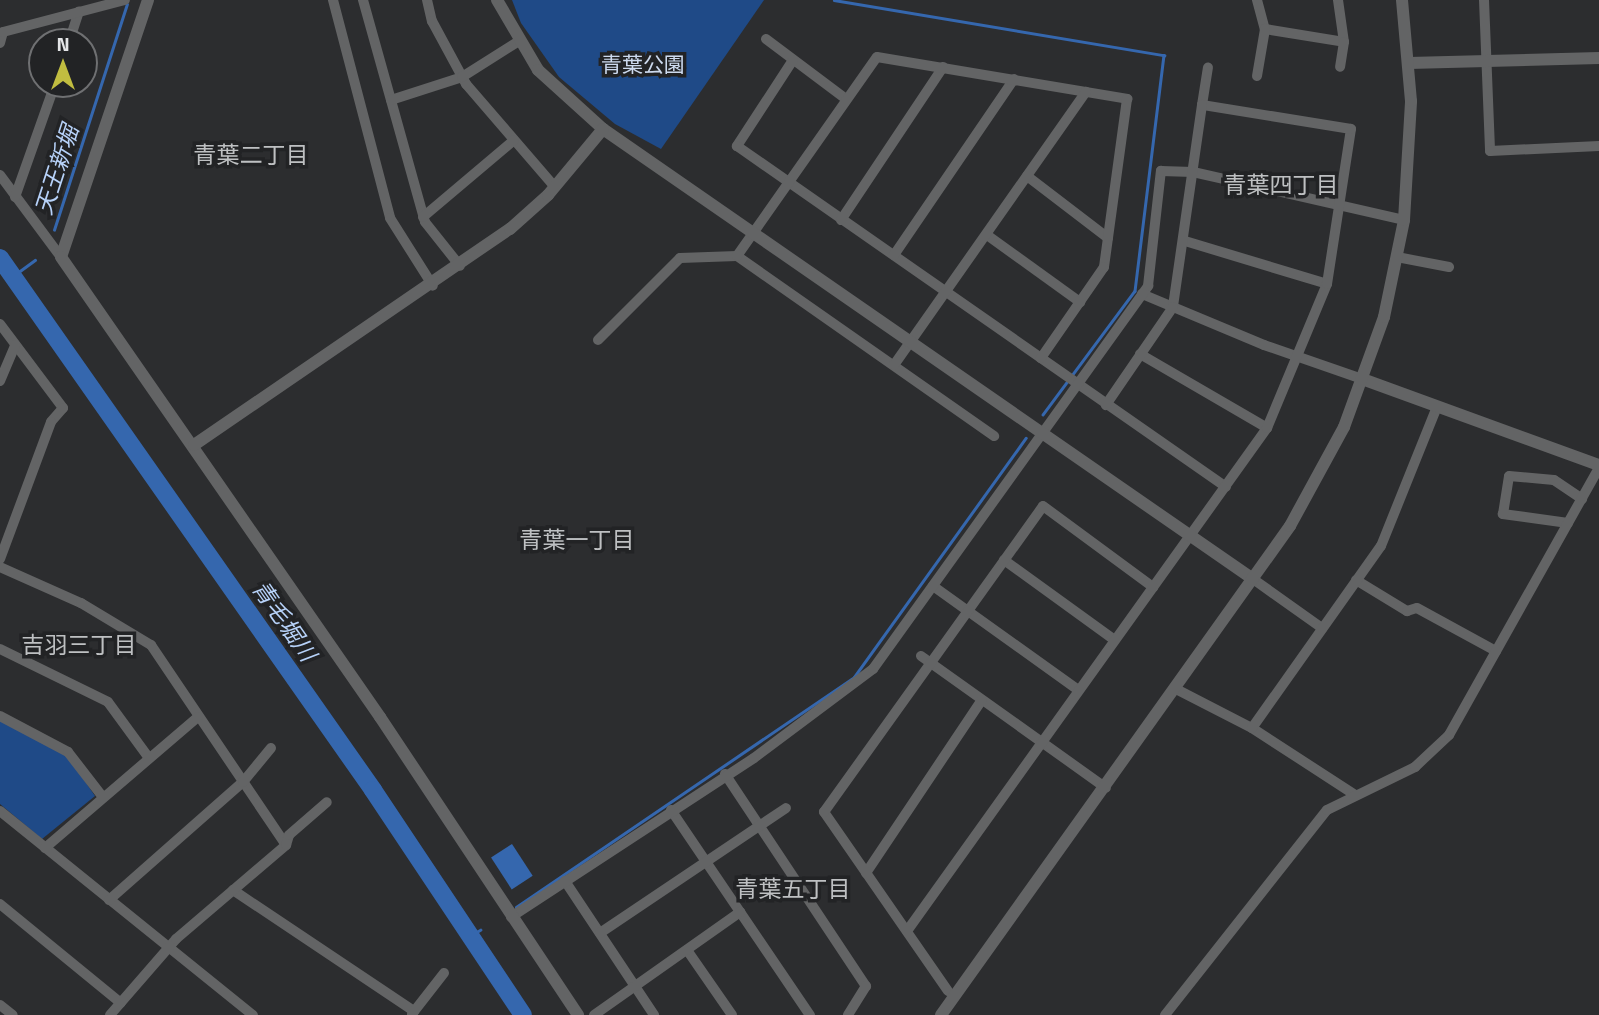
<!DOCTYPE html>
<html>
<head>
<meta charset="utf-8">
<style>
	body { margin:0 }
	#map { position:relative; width:1599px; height:1015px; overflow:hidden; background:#2c2d2f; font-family:"Titillium Web","Noto Sans JP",sans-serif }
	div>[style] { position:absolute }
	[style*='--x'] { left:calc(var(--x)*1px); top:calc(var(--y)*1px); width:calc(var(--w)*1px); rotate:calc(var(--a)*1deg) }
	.green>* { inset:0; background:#1f4a87 }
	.water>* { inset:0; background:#3567ae; transform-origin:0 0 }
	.stream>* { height:2.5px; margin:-1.25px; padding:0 1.25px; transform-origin:1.25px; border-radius:1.25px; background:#3567ae }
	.river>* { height:18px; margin:-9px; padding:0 9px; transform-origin:9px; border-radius:9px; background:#3567ae }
	.minor>* { height:10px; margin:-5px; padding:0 5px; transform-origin:5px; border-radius:5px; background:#636465 }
	.tertiary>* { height:12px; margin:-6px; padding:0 6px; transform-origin:6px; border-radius:6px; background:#636465 }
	span { translate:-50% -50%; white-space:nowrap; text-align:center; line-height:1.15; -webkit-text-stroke:7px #222325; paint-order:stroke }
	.park-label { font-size:21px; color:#cddaee }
	.neighbourhood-label { font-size:23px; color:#bec0c2 }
	.water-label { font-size:23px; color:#b7d2f9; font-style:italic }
	.north { position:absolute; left:28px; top:28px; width:70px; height:70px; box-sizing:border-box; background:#222325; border:2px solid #6f7072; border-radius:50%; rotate:0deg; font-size:19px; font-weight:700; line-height:28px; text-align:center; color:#e3e4e6 }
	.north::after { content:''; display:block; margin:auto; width:24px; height:32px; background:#c1bd40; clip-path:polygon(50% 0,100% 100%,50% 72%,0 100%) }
</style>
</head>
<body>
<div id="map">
	<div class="green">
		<div style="clip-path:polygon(512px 0,764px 0,661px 149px,615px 124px,559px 77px,521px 23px)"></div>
		<div style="clip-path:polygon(0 719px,67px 755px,95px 796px,42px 839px,0 804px)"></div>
	</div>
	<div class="water">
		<div style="left:512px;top:844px;width:38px;height:25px;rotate:57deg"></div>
	</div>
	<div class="stream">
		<div style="--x:834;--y:0;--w:335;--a:9.5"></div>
		<div style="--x:1164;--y:55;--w:238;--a:97"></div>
		<div style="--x:1135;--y:291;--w:154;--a:126.6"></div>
		<div style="--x:54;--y:230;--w:237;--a:-72.1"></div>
		<div style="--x:13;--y:276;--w:27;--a:-36"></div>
		<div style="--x:516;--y:907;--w:409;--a:-34.2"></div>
		<div style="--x:854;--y:677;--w:294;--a:-54.3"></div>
		<div style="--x:470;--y:936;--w:12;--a:-31"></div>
	</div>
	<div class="river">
		<div style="--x:0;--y:258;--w:650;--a:54.96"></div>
		<div style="--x:373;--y:790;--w:270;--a:56.3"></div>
	</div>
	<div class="minor">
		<div style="--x:333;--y:0;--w:225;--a:75.3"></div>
		<div style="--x:390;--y:218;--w:80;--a:57.7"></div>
		<div style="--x:363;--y:0;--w:230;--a:74.4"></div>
		<div style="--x:425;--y:222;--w:56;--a:51.5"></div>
		<div style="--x:427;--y:0;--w:22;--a:77"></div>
		<div style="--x:432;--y:21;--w:72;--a:61.6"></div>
		<div style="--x:466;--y:84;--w:136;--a:49.2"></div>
		<div style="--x:1257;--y:0;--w:30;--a:75"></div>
		<div style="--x:1265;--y:29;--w:80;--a:9.3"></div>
		<div style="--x:1338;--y:0;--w:42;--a:81.9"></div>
		<div style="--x:1344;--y:42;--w:25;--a:99"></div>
		<div style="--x:1484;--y:0;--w:151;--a:87.7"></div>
		<div style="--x:1490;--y:151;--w:109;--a:-2.6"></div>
		<div style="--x:766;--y:39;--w:100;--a:36.9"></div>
		<div style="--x:69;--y:42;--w:32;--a:-72"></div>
		<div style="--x:0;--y:43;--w:11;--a:-75"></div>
		<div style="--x:3;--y:32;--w:126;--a:-14.7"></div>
		<div style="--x:793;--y:60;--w:103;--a:123.1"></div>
		<div style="--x:737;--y:146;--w:596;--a:34.89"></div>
		<div style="--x:1257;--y:76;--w:48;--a:-80.3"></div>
		<div style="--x:391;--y:100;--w:75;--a:-17.9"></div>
		<div style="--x:462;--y:77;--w:67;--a:-32.3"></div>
		<div style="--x:1202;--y:105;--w:38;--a:-81"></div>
		<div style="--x:0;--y:175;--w:102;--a:53.4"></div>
		<div style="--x:1027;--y:176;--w:102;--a:37.4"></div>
		<div style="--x:15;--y:197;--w:120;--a:-70.5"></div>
		<div style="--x:423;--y:217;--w:119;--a:-40.2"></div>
		<div style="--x:841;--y:220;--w:184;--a:-56.3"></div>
		<div style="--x:987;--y:235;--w:115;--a:35.8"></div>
		<div style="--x:1185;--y:241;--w:148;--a:16.8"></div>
		<div style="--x:894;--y:255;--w:213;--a:-55.7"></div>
		<div style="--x:737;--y:256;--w:314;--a:35"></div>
		<div style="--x:1397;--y:257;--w:53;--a:10.9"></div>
		<div style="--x:1142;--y:294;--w:132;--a:22.7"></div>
		<div style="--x:1264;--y:345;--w:107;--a:19.1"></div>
		<div style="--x:0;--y:324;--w:105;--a:53.1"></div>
		<div style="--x:63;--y:408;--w:18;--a:131"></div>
		<div style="--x:51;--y:422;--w:146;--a:110.4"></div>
		<div style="--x:598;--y:340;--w:116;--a:-45"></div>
		<div style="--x:680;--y:258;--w:57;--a:-2"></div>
		<div style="--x:737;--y:256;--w:243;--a:-54.9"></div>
		<div style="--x:877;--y:57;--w:254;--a:9.5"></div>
		<div style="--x:1127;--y:99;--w:170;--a:97.8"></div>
		<div style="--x:1104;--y:267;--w:111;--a:124.7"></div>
		<div style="--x:1140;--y:354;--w:147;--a:30.2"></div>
		<div style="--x:894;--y:365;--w:334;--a:-54.9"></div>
		<div style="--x:0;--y:381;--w:39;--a:-67"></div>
		<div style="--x:1568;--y:523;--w:66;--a:-172.1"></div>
		<div style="--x:1503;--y:514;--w:38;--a:-81"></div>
		<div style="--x:1509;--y:476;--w:45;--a:5.1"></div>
		<div style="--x:1554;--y:480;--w:34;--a:34"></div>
		<div style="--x:1004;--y:560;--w:135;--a:35.9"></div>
		<div style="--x:0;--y:567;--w:89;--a:24"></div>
		<div style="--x:81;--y:603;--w:82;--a:31"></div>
		<div style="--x:151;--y:645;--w:241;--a:56"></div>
		<div style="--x:1253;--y:579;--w:85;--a:35.4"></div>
		<div style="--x:1356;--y:580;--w:60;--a:31.3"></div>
		<div style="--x:1407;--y:611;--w:10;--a:-17"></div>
		<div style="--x:1417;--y:608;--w:90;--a:28.6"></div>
		<div style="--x:933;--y:586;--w:178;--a:35.6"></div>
		<div style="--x:0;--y:649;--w:120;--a:26.1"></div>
		<div style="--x:108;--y:702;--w:69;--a:53.8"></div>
		<div style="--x:921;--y:656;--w:227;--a:35.5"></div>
		<div style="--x:1176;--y:689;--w:85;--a:27.2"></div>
		<div style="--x:1252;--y:728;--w:123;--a:33"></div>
		<div style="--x:0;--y:716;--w:77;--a:27.9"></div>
		<div style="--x:68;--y:752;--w:56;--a:52.3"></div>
		<div style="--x:1252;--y:728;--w:223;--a:-54.7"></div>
		<div style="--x:1381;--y:546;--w:150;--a:-68.1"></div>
		<div style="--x:725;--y:774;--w:255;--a:56.4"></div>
		<div style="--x:866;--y:986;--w:34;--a:122"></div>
		<div style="--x:671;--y:810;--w:248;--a:55.9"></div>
		<div style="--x:0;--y:811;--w:325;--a:38.9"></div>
		<div style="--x:45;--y:848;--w:201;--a:-40.6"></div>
		<div style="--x:866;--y:873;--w:208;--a:-56.2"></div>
		<div style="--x:565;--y:881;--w:161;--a:56.4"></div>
		<div style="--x:233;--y:890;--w:218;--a:33.8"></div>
		<div style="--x:109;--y:900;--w:179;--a:-41.4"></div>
		<div style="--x:243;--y:782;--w:44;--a:-50.5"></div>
		<div style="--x:0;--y:904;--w:156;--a:39.3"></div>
		<div style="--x:511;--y:917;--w:290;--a:-33.2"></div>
		<div style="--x:754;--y:758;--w:149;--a:-36.8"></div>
		<div style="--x:873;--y:669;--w:472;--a:-54.3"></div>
		<div style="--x:1148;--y:286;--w:116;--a:-83.6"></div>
		<div style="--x:1161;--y:171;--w:32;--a:2"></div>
		<div style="--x:1193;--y:172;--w:216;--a:12.8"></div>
		<div style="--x:907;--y:931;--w:619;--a:-54.41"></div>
		<div style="--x:1267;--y:428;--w:156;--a:-67.4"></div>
		<div style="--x:1327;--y:284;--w:157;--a:-81.2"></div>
		<div style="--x:1351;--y:129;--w:151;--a:-170.8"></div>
		<div style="--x:1202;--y:105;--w:204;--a:98.2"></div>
		<div style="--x:1173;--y:307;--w:119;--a:124.4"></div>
		<div style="--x:600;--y:933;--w:224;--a:-33.9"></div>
		<div style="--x:687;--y:950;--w:79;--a:55.3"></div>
		<div style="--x:948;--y:991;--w:218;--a:-124.7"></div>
		<div style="--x:824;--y:812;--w:376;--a:-54.4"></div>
		<div style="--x:1043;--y:506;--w:137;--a:36.4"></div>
		<div style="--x:0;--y:1005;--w:16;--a:38"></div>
		<div style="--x:412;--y:1014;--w:52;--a:-52"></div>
		<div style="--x:110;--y:1015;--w:101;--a:-49"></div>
		<div style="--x:176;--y:939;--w:145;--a:-40.5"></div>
		<div style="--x:286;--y:845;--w:10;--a:-73"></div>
		<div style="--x:289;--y:835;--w:50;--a:-41"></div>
		<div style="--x:594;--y:1015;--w:179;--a:-35.2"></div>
		<div style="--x:1165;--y:1015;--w:261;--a:-51.7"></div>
		<div style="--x:1327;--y:810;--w:98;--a:-26"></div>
		<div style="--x:1415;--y:767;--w:47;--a:-43.3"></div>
		<div style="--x:1449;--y:735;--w:306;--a:-60.7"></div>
	</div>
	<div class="tertiary">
		<div style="--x:148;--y:0;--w:271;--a:108.7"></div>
		<div style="--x:61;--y:257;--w:560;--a:55.26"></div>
		<div style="--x:380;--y:717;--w:358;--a:56.4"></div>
		<div style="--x:497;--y:0;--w:81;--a:59.6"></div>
		<div style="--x:538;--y:70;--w:88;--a:42.2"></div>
		<div style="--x:603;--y:129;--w:791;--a:34.7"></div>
		<div style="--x:1409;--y:63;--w:190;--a:-1.5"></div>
		<div style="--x:1365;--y:380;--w:249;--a:20"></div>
		<div style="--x:194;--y:445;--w:383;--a:-34.4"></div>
		<div style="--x:510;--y:229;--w:51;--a:-41.8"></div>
		<div style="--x:548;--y:195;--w:86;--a:-50.2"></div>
		<div style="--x:941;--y:1015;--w:601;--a:-54.48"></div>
		<div style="--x:1290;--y:526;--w:113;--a:-61.4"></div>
		<div style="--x:1344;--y:427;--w:117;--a:-70"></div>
		<div style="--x:1384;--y:317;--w:99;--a:-78.3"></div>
		<div style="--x:1404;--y:220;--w:119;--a:-86.6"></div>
		<div style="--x:1411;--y:101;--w:101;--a:-95.1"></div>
	</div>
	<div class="park-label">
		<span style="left:643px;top:64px">青葉公園</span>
	</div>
	<div class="neighbourhood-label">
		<span style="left:251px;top:155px">青葉二丁目</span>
		<span style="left:1281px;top:185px">青葉四丁目</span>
		<span style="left:577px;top:540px">青葉一丁目</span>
		<span style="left:79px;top:645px">吉羽三丁目</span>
		<span style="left:793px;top:889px">青葉五丁目</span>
	</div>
	<div class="water-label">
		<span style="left:57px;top:170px;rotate:-72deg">天王新堀</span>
		<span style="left:284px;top:621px;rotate:55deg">青毛堀川</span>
	</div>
	<div class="north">N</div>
</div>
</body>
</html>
